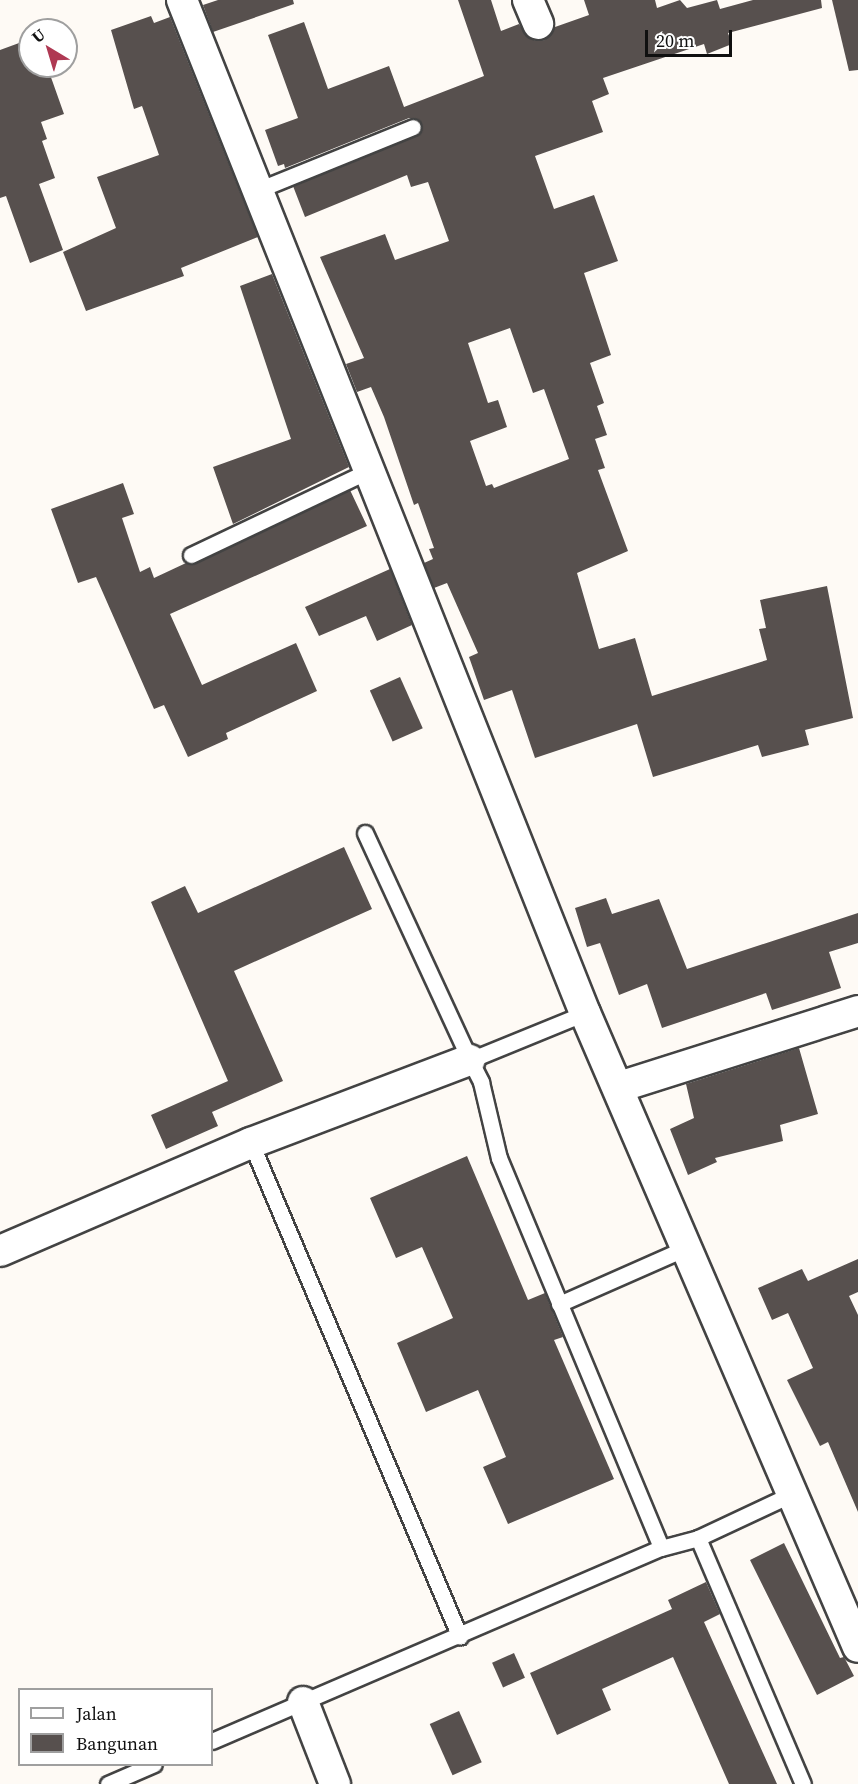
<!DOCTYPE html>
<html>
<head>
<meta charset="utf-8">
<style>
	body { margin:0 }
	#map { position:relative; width:858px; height:1784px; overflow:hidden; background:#fefaf5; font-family:"Source Serif 4",serif }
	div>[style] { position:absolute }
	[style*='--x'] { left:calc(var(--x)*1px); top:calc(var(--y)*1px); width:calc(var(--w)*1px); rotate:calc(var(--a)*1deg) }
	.building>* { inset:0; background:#57504e; transform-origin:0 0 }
	.roads { filter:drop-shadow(2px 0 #434343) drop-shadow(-2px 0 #434343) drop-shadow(0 2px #434343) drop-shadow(0 -2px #434343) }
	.service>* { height:15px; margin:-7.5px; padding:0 7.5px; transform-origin:7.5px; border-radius:7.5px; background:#fff }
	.minor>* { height:30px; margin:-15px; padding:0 15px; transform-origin:15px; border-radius:15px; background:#fff }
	span { translate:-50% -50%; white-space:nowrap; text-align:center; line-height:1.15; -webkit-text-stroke:6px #fff; paint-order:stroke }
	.legend { position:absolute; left:18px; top:1688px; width:195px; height:78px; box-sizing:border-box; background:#fff; border:2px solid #9f9f9f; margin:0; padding:8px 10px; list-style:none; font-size:18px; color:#101010 }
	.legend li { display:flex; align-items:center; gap:12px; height:30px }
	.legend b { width:30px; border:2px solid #9f9f9f }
	.north { position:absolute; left:18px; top:18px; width:60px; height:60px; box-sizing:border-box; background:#fff; border:2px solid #9f9f9f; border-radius:50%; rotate:322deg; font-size:16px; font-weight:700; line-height:24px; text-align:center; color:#101010 }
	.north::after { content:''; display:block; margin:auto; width:21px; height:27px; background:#af3953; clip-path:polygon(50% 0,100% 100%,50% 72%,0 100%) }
	.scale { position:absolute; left:645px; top:30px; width:87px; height:27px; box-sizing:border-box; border:3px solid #101010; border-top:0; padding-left:8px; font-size:18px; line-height:21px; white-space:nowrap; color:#101010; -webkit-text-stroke:4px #fff; paint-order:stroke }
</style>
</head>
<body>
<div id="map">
	<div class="building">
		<div style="clip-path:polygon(218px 0,293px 0,294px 4px,213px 32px,203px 5px)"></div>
		<div style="clip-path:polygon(evenodd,458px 0,491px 0,501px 31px,519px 24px,527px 37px,536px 41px,545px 40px,555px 27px,589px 15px,584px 0,655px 0,657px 8px,680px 0,687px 8px,717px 0,720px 9px,753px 0,821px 0,822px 8px,728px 33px,732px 44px,707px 54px,704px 44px,603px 78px,609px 94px,592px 101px,603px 132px,535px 156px,554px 209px,594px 195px,618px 261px,584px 273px,611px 355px,590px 363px,604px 403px,597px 406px,607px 435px,595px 439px,605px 468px,598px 470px,628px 551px,577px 573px,599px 649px,635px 638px,652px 696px,767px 660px,759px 629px,766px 628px,760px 600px,827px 586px,853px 718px,805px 730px,809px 745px,762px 757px,758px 745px,653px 777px,637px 724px,535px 758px,512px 690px,484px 700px,469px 657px,478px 653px,447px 583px,434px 588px,424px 563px,433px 559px,429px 549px,434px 548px,418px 503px,414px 505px,384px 417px,371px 387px,357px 392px,346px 364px,364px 358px,320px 257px,385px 234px,395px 260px,449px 241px,428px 182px,411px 187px,407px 175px,305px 217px,293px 186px,417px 136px,422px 124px,409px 118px,285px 168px,284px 164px,278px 166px,265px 130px,298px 118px,268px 35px,304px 22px,328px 89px,389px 66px,404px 107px,484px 76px,458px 0,510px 328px,533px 393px,544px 389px,569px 459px,494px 488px,492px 484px,486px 486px,470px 441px,507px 427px,498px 400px,488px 403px,468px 343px,510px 328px)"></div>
		<div style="clip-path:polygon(832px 0,858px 0,858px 70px,849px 71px)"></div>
		<div style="clip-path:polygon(151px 16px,154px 23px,170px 17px,258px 237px,181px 268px,184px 276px,86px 311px,63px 252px,116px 228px,97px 177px,159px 155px,142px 106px,134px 109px,111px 30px)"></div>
		<div style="clip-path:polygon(30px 39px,30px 66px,47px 66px,64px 114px,41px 122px,47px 139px,42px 141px,55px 178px,39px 184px,63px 250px,30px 263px,6px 196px,0 198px,0 50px)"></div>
		<div style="clip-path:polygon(272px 274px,349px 467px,233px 524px,213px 467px,291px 439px,240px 286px)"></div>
		<div style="clip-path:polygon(123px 483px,134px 514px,122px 518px,140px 572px,150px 567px,154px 578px,186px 563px,195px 564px,350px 490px,367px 526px,170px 614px,202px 685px,296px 643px,317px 691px,226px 733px,228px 739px,188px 757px,164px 705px,154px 709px,96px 577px,78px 583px,51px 509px)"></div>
		<div style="clip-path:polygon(390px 569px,412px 625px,377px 641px,366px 616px,319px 636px,305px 607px)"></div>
		<div style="left:400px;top:677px;width:56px;height:33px;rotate:66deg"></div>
		<div style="clip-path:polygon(344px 847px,372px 909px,234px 971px,283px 1081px,212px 1112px,218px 1126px,166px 1149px,151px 1115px,228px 1081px,151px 902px,185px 886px,198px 913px)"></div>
		<div style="clip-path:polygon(606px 898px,612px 914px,659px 899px,687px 969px,858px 913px,858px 943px,829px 952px,841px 988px,772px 1010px,766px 993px,662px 1028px,647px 984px,619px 995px,600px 943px,587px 947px,575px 908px)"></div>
		<div style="clip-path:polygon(799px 1048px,818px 1114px,780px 1125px,783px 1141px,715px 1158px,717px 1162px,688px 1175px,670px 1129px,694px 1118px,686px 1084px)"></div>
		<div style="clip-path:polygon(467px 1156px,528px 1300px,545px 1293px,563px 1337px,554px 1340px,614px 1479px,508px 1524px,483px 1467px,506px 1457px,478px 1390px,426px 1412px,397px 1343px,453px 1318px,422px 1247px,396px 1258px,370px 1198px)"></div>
		<div style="clip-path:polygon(858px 1259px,858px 1292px,849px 1296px,858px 1315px,858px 1512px,828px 1442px,820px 1446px,787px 1380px,813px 1368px,788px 1313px,772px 1320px,758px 1288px,802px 1269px,808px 1281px)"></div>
		<div style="clip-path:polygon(784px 1543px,840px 1658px,844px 1657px,854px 1676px,817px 1695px,750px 1560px)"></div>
		<div style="clip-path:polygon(706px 1582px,720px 1614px,704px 1622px,777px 1784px,729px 1784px,673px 1657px,602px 1689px,611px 1710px,557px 1735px,530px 1673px,672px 1609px,668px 1600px)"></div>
		<div style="left:514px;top:1653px;width:27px;height:24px;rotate:66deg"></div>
		<div style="left:459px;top:1711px;width:56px;height:32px;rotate:66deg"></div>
	</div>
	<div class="roads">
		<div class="service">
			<div style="--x:258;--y:190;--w:167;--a:-22.1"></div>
			<div style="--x:191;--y:555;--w:196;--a:-25.4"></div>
			<div style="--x:365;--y:833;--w:250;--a:65.2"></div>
			<div style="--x:470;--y:1060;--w:124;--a:-22.2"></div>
			<div style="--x:470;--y:1060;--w:25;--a:63"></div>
			<div style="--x:481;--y:1082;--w:78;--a:76.7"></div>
			<div style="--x:499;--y:1158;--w:422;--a:67.4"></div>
			<div style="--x:251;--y:1143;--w:536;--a:67.07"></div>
			<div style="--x:559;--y:1304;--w:139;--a:-23.8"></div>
			<div style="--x:698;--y:1538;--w:267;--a:66.9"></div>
			<div style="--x:212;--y:1741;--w:489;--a:-23.3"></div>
			<div style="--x:661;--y:1548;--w:38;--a:-15"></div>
			<div style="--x:698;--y:1538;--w:104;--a:-25.1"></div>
			<div style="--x:108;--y:1784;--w:50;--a:-23.5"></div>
		</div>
		<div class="minor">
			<div style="--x:182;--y:0;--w:1090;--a:68.31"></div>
			<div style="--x:585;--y:1013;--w:690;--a:66.7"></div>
			<div style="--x:528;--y:0;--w:26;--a:67"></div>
			<div style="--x:619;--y:1087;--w:251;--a:-17.6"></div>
			<div style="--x:0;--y:1251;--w:273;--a:-23.3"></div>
			<div style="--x:251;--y:1143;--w:234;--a:-20.8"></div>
			<div style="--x:303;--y:1702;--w:88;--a:68.7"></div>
		</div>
	</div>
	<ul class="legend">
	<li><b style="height:8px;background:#fff"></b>Jalan</li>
	<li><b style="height:16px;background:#57504e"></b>Bangunan</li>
	</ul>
	<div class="north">U</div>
	<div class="scale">20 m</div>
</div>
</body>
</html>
